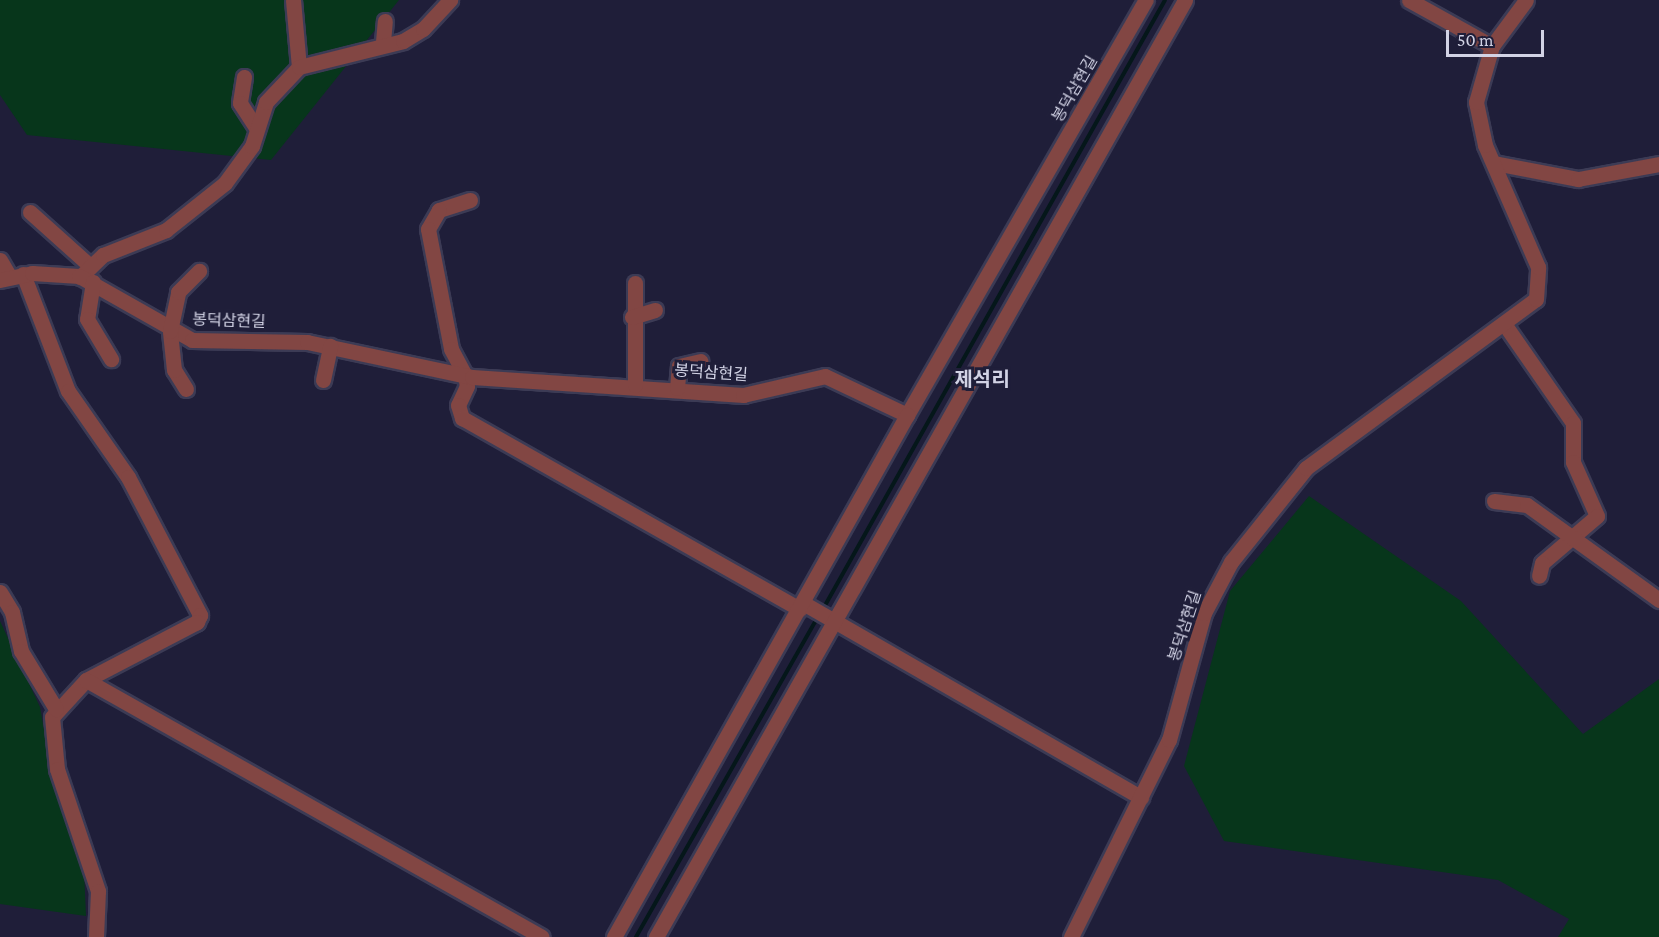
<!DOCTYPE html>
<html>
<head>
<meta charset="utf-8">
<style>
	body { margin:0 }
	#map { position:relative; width:1659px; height:937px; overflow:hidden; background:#1f1e39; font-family:"Crimson Pro","Noto Sans KR",serif }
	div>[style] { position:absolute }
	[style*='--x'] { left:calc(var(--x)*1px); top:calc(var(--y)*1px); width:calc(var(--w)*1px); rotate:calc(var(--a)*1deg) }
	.green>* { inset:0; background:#07361b }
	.stream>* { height:4px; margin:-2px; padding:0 2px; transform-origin:2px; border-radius:2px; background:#05171a }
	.roads { filter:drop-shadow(2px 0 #3c3b55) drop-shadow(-2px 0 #3c3b55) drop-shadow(0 2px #3c3b55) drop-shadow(0 -2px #3c3b55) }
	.minor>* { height:15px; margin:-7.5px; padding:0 7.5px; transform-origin:7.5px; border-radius:7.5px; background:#824643 }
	span { translate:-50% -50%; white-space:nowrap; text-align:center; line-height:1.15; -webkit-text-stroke:6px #1f1e39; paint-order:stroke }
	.street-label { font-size:16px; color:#d2d3e5 }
	.quarter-label { font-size:20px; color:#d2d3e5; font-weight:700 }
	.scale { position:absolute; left:1446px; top:30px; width:98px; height:27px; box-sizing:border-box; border:3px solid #d2d3e5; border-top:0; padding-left:8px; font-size:18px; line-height:21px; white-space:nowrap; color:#d2d3e5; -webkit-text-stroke:4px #1f1e39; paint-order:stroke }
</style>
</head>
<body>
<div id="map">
	<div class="green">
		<div style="clip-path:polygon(0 0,399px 0,271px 160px,27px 135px,0 95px)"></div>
		<div style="clip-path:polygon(1309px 496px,1461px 601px,1583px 734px,1659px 679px,1659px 937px,1558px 937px,1569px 919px,1498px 880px,1224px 841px,1184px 766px,1230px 591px)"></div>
		<div style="clip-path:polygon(0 621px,40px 707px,55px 792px,84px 870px,86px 916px,0 904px)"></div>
	</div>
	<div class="stream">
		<div style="--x:823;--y:609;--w:698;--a:-60.68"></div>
		<div style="--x:636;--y:937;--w:370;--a:-60.4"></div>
	</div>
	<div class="roads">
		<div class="minor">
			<div style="--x:293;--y:0;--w:67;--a:84.9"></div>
			<div style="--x:1409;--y:0;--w:95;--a:29"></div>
			<div style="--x:383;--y:42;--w:21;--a:-85"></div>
			<div style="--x:244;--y:77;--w:26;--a:99"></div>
			<div style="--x:240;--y:103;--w:31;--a:57"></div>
			<div style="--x:1494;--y:163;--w:86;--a:10.8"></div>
			<div style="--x:1578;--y:179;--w:82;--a:-10.5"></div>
			<div style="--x:470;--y:200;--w:33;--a:162"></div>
			<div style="--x:439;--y:210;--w:22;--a:120"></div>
			<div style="--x:428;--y:229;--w:122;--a:79.1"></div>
			<div style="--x:451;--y:349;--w:30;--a:62"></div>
			<div style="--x:465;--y:375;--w:11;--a:80"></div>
			<div style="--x:467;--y:386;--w:21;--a:115"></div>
			<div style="--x:458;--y:405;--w:14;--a:73"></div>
			<div style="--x:462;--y:418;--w:388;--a:29.5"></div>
			<div style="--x:30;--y:212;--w:79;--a:41.9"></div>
			<div style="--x:0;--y:260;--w:20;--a:60"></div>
			<div style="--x:23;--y:274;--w:125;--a:69"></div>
			<div style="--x:68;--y:391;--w:105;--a:55.1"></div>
			<div style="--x:128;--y:477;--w:156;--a:62.4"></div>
			<div style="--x:200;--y:615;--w:8;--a:113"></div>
			<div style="--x:197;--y:622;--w:125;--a:152.4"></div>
			<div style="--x:86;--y:680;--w:50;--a:132.6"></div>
			<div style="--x:52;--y:717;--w:52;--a:84.5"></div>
			<div style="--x:57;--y:769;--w:129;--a:71.4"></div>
			<div style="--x:98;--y:891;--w:46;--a:92.5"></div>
			<div style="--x:80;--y:277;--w:32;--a:-44"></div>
			<div style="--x:103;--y:255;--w:68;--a:-21.6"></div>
			<div style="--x:166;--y:230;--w:75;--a:-38.5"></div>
			<div style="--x:225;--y:183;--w:46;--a:-53.9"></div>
			<div style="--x:252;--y:146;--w:46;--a:-72.3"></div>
			<div style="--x:266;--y:102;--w:48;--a:-46.7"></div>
			<div style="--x:299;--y:67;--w:107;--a:-14"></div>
			<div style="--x:403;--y:41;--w:23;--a:-31"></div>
			<div style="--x:423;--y:29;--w:40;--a:-47"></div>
			<div style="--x:0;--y:280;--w:33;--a:-12"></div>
			<div style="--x:32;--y:273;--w:47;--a:3.7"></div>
			<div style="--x:79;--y:276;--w:130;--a:29.5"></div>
			<div style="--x:192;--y:340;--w:115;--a:1"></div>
			<div style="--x:307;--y:342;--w:169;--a:12"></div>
			<div style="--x:472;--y:377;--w:272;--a:3.8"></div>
			<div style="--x:743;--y:395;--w:84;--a:-13"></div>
			<div style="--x:825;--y:376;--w:91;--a:25.4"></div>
			<div style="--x:907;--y:415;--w:479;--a:-60.1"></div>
			<div style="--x:93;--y:282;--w:37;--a:99"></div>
			<div style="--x:87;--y:319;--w:47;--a:59"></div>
			<div style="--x:635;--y:283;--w:102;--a:90"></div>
			<div style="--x:632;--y:317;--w:24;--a:-17"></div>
			<div style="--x:1505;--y:325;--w:119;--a:55.2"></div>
			<div style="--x:1573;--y:423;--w:39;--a:90"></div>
			<div style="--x:1573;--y:462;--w:59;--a:66"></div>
			<div style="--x:1597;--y:516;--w:72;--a:139.5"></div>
			<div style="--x:1542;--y:563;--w:13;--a:103"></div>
			<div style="--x:323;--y:380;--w:35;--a:-78"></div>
			<div style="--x:677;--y:388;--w:22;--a:-85"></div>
			<div style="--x:679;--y:366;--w:22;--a:-13"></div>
			<div style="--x:186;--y:389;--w:22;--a:-122"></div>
			<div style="--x:174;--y:370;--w:39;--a:-96"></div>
			<div style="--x:170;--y:331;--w:40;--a:-78"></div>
			<div style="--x:178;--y:292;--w:30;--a:-45"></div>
			<div style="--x:1494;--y:501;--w:33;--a:7"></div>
			<div style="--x:1527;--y:505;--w:163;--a:35.7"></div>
			<div style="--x:0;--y:592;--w:23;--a:59"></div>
			<div style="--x:12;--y:612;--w:40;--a:77"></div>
			<div style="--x:21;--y:651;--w:68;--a:58.9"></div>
			<div style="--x:803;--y:603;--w:390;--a:29.9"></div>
			<div style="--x:86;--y:680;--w:523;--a:29.41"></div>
			<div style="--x:614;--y:937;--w:599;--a:-60.69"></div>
			<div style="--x:656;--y:937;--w:1076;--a:-60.55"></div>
			<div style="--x:1071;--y:937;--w:220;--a:-63.6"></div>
			<div style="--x:1169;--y:740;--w:132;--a:-74.6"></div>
			<div style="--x:1204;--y:613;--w:58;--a:-62.1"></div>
			<div style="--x:1231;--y:562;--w:120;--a:-51.4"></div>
			<div style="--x:1306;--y:468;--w:285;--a:-36.3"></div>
			<div style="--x:1536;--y:299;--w:32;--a:-86"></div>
			<div style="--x:1538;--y:267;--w:133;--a:-113.5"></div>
			<div style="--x:1485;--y:145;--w:44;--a:-101.8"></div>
			<div style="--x:1476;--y:102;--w:58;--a:-74.1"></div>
			<div style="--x:1492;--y:46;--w:57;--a:-53.5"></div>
		</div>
	</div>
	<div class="street-label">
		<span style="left:1075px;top:89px;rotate:-60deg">봉덕삼현길</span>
		<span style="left:229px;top:321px;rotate:2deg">봉덕삼현길</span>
		<span style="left:711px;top:373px;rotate:4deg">봉덕삼현길</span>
		<span style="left:1185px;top:626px;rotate:-72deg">봉덕삼현길</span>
	</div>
	<div class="quarter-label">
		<span style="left:982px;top:379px">제석리</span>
	</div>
	<div class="scale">50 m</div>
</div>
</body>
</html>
